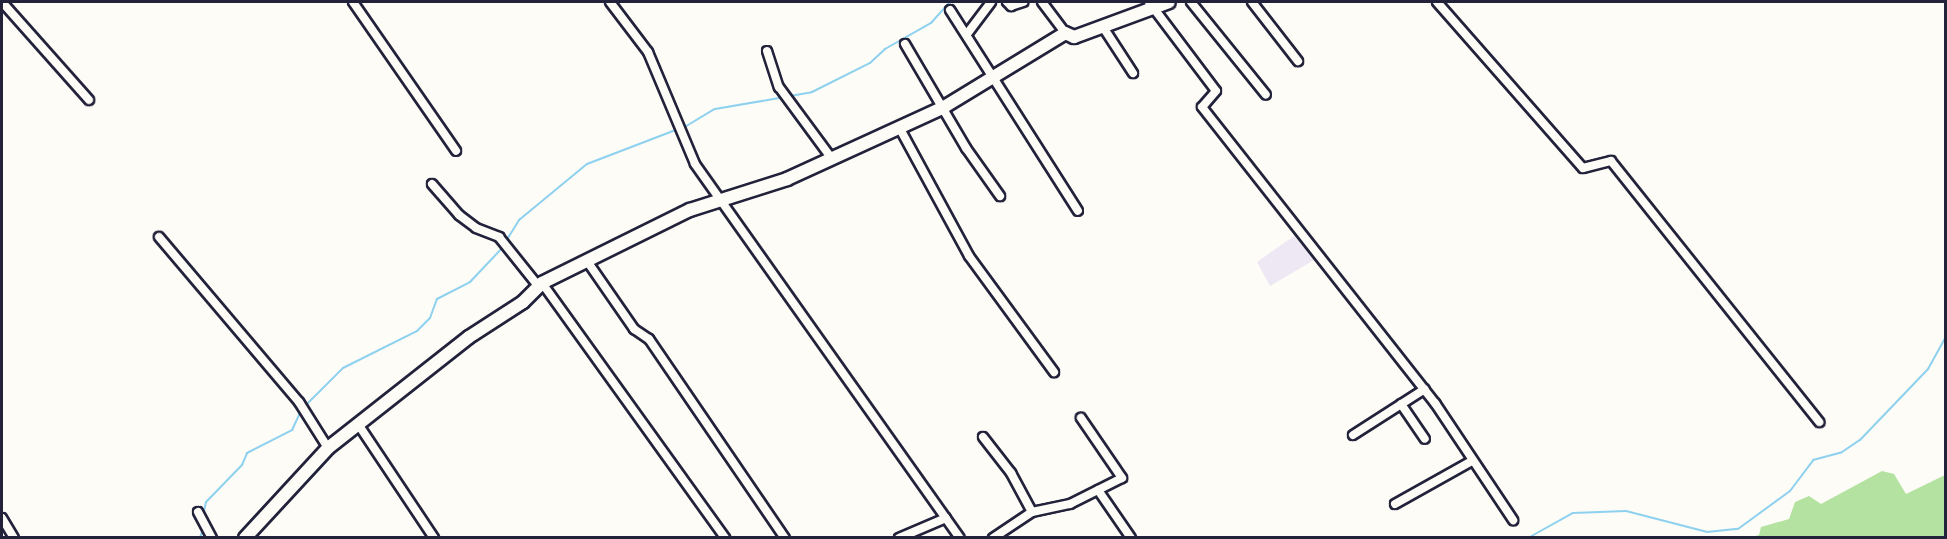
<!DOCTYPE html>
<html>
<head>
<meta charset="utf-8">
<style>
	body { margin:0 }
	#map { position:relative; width:1947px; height:539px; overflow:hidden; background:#fdfcf7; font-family:Mynerve,sans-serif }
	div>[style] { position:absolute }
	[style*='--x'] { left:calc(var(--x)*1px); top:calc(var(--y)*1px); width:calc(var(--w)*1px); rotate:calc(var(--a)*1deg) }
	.built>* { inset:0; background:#ede8f4 }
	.green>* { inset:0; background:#b4e2a0 }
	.stream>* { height:2px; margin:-1px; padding:0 1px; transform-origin:1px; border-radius:1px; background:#8ed1ef }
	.roads { filter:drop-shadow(2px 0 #22223b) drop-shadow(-2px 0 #22223b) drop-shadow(0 2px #22223b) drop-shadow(0 -2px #22223b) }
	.street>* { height:8px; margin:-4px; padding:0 4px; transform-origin:4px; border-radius:4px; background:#fdfcf7 }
	.secondary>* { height:12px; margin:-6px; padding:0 6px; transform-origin:6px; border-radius:6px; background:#fdfcf7 }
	span { translate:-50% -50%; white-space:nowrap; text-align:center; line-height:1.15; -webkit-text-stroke:6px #fdfcf7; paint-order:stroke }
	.frame { position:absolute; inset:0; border:3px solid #22223b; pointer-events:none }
</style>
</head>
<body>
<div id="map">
	<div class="built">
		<div style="clip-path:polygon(1294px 236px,1314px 260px,1270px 286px,1257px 262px)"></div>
	</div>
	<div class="green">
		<div style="clip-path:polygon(1882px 471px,1894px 474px,1906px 494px,1945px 475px,1945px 537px,1752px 537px,1759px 535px,1761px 527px,1789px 519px,1795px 502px,1809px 496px,1821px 504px)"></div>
	</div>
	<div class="stream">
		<div style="--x:790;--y:96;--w:22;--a:-10"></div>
		<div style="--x:812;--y:92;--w:65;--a:-26.6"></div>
		<div style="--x:870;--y:63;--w:21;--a:-43"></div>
		<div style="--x:885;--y:49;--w:53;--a:-29.5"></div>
		<div style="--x:931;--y:23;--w:28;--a:-48"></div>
		<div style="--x:683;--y:128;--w:37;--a:-31"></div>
		<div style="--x:715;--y:109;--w:71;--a:-9.7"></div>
		<div style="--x:506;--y:241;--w:25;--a:-58"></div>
		<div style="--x:519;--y:220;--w:88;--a:-39.5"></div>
		<div style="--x:587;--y:164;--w:97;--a:-21"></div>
		<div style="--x:304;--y:407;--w:55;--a:-45"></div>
		<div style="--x:343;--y:368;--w:83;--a:-26.6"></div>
		<div style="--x:417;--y:331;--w:18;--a:-45"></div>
		<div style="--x:430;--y:318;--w:20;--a:-70"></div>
		<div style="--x:437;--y:299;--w:37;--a:-27"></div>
		<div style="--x:470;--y:282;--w:50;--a:-46.6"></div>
		<div style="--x:203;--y:516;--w:14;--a:-78"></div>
		<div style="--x:206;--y:502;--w:52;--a:-45.8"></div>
		<div style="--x:242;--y:465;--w:13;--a:-67"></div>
		<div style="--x:247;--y:453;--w:51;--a:-27.1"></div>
		<div style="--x:292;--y:430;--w:21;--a:-65"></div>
		<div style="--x:200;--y:538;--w:10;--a:-73"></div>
		<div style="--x:1528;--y:538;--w:51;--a:-29.1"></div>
		<div style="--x:1573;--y:513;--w:53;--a:-2.2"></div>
		<div style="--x:1626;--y:511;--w:84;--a:14.5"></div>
		<div style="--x:1707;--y:532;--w:31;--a:-6"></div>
		<div style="--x:1738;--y:529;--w:64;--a:-36.2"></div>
		<div style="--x:1790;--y:491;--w:39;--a:-53"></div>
		<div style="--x:1813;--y:460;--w:30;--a:-15"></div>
		<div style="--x:1842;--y:452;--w:22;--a:-34"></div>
		<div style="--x:1860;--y:440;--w:98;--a:-46.2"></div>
		<div style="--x:1928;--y:369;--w:38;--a:-61"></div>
	</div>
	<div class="roads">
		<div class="street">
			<div style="--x:2;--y:2;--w:131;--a:48.4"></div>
			<div style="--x:353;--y:2;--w:181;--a:55.3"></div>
			<div style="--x:610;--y:2;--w:63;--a:52.8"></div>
			<div style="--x:648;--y:52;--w:121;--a:67.2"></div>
			<div style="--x:695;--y:164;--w:458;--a:54.7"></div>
			<div style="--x:1007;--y:2;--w:6;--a:45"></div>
			<div style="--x:1011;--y:6;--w:13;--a:-18"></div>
			<div style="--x:1042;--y:2;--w:39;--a:53"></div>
			<div style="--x:1149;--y:2;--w:111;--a:53"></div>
			<div style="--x:1216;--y:91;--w:21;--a:131"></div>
			<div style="--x:1202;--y:107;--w:377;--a:51.8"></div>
			<div style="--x:1435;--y:403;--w:141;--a:56.3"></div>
			<div style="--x:1191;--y:2;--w:119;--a:51.1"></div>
			<div style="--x:1252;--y:2;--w:75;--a:52.1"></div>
			<div style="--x:1437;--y:2;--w:221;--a:48.7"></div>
			<div style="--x:1583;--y:168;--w:29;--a:-14"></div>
			<div style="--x:1611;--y:161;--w:334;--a:51.4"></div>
			<div style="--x:950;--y:10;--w:238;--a:57.5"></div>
			<div style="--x:1103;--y:27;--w:55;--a:56.9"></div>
			<div style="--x:967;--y:34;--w:40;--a:-53"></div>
			<div style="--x:905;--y:44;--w:121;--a:59.6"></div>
			<div style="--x:966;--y:148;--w:59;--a:54.7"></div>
			<div style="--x:767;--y:51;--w:38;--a:72"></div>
			<div style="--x:779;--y:87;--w:89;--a:53.6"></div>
			<div style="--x:899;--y:127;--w:147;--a:61.5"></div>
			<div style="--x:969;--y:256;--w:144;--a:53.8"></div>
			<div style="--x:432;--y:184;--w:41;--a:48.9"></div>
			<div style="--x:459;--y:215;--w:21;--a:37"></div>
			<div style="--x:476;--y:228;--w:25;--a:21"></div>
			<div style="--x:499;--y:237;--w:64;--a:51.3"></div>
			<div style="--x:159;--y:237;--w:216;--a:49.7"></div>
			<div style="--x:299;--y:402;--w:54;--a:57.8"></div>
			<div style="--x:587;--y:261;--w:83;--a:55.3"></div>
			<div style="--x:634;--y:329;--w:18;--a:34"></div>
			<div style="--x:649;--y:339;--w:241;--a:55.7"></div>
			<div style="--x:542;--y:283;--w:314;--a:54.3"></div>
			<div style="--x:1401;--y:404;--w:42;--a:55.6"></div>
			<div style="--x:358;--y:424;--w:137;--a:56.3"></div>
			<div style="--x:1353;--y:435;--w:85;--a:-32.6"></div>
			<div style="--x:983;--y:437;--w:46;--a:52.1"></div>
			<div style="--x:1011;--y:473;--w:44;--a:61.7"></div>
			<div style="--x:1098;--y:490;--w:58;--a:55.5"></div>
			<div style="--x:1395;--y:504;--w:88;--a:-29.2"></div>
			<div style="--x:198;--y:512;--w:30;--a:62"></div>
			<div style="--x:2;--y:518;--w:23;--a:59"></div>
			<div style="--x:899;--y:538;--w:51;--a:-23.1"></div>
			<div style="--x:993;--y:538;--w:47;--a:-33.7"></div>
			<div style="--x:1032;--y:512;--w:39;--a:-12"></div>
			<div style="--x:1070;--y:504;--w:58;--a:-26.6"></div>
			<div style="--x:1122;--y:478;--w:73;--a:-124.3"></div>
		</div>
		<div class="secondary">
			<div style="--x:245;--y:538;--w:122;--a:-47.3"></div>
			<div style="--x:328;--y:448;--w:179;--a:-38.2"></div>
			<div style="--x:469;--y:337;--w:64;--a:-32.9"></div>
			<div style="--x:523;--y:302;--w:27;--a:-45"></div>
			<div style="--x:542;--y:283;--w:165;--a:-26.3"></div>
			<div style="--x:690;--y:210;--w:102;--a:-17.7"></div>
			<div style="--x:787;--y:179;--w:173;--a:-24.6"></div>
			<div style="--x:944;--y:107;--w:142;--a:-31.4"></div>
			<div style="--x:1065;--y:33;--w:10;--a:24"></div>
			<div style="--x:1074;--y:37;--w:101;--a:-20.2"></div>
		</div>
	</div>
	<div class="frame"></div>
</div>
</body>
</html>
